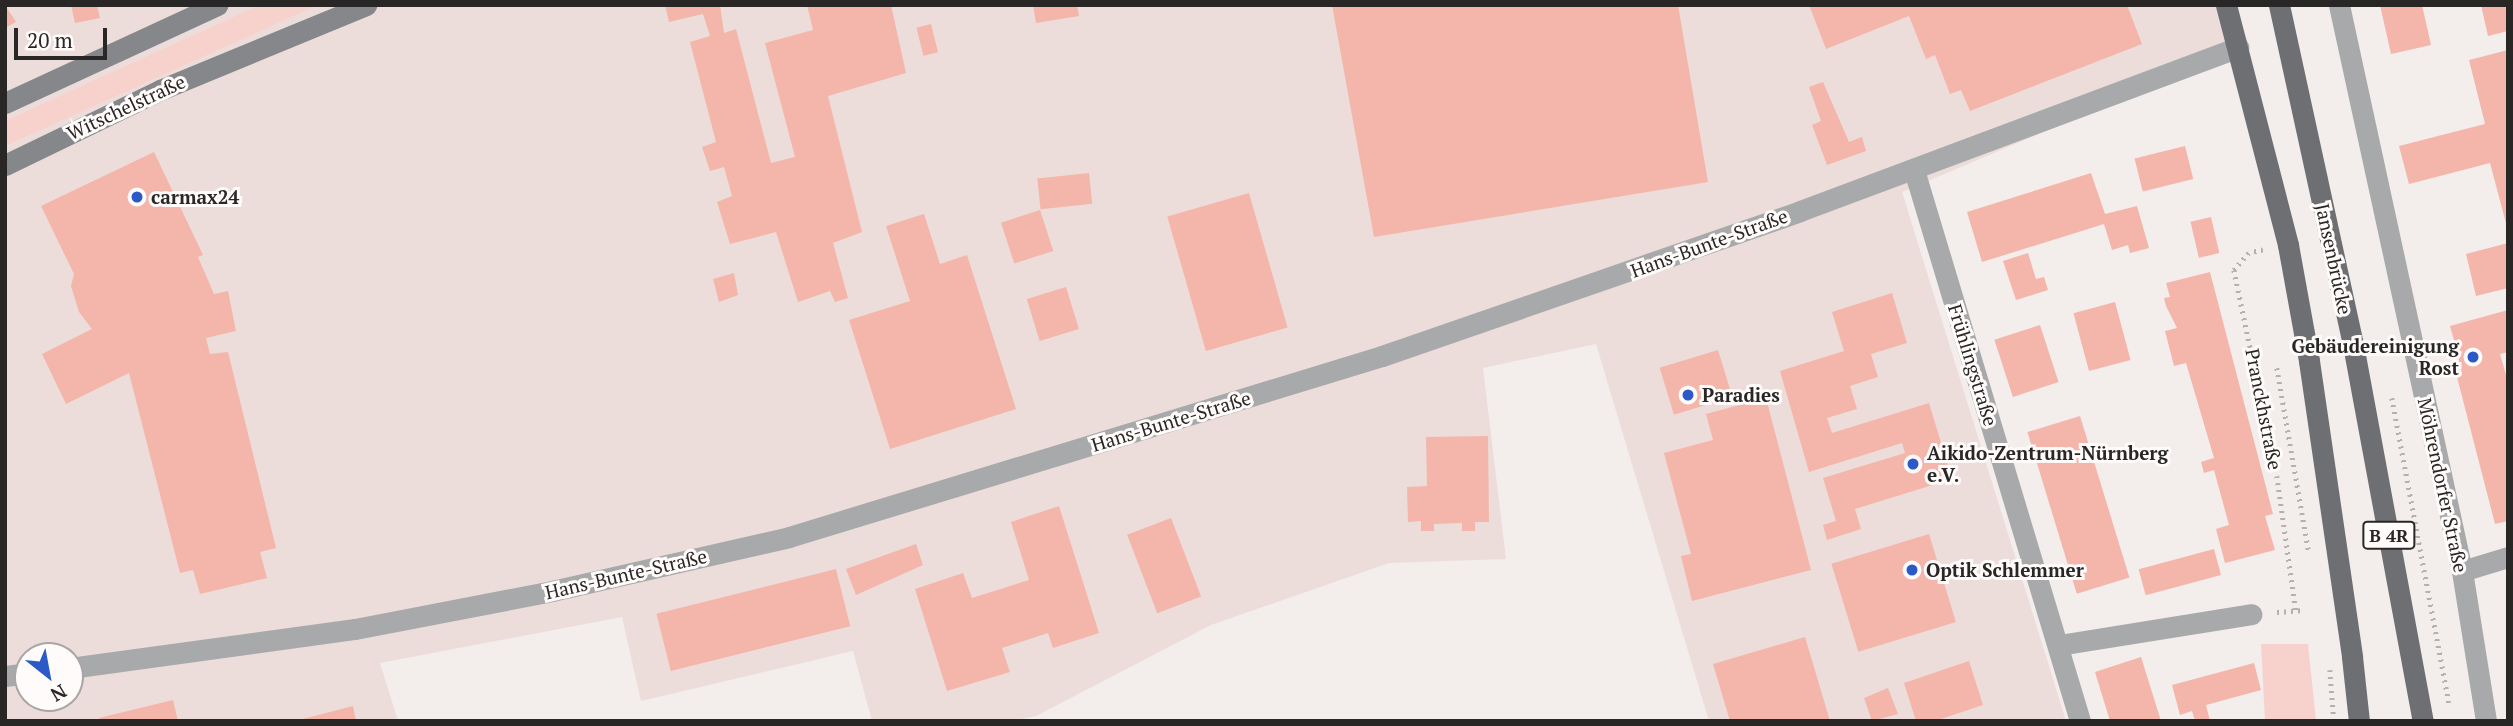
<!DOCTYPE html>
<html>
<head>
<meta charset="utf-8">
<style>
	body { margin:0 }
	#map { position:relative; width:2513px; height:726px; overflow:hidden; background:#f3edec; font-family:"PT Serif",serif }
	div>[style] { position:absolute }
	[style*='--x'] { left:calc(var(--x)*1px); top:calc(var(--y)*1px); width:calc(var(--w)*1px); rotate:calc(var(--a)*1deg) }
	.built>* { inset:0; background:#ecddda }
	.green>* { inset:0; background:#f7d2cc }
	.building>* { inset:0; background:#f4b5aa; transform-origin:0 0 }
	.path>* { height:4.5px; margin-top:-2.25px; transform-origin:0; background:repeating-linear-gradient(90deg,#b5b0af 0 2px,transparent 0 7px) }
	.street>* { height:21px; margin:-10.5px; padding:0 10.5px; transform-origin:10.5px; border-radius:10.5px; background:#a8a9aa }
	.secondary>* { height:21px; margin:-10.5px; padding:0 10.5px; transform-origin:10.5px; border-radius:10.5px; background:#85878a }
	.primary>* { height:21px; margin:-10.5px; padding:0 10.5px; transform-origin:10.5px; border-radius:10.5px; background:#6d6f72 }
	.path-bridge>* { height:4.5px; margin-top:-2.25px; transform-origin:0; background:repeating-linear-gradient(90deg,#b5b0af 0 2px,transparent 0 7px) }
	.primary-bridge>* { height:21px; margin:-10.5px; padding:0 10.5px; transform-origin:10.5px; border-radius:10.5px; background:#6d6f72 }
	.dots>* { width:19px; height:19px; translate:-50% -50%; box-sizing:border-box; border:4px solid #fefbfa; border-radius:50% }
	span { translate:-50% -50%; white-space:nowrap; text-align:center; line-height:1.15; -webkit-text-stroke:6px #fefbfa; paint-order:stroke }
	.shield-label span { padding:2px 5px; background:#fefbfa; border:2px solid; border-radius:5px; -webkit-text-stroke-width:0 }
	.shield-label { font-size:18px; color:#292626; font-weight:700 }
	.street-label { font-size:19px; color:#292626 }
	.poi-label { font-size:19px; color:#292626; font-weight:700 }
	.left { translate:0 -50%; text-align:left }
	.right { translate:-100% -50%; text-align:right }
	.frame { position:absolute; inset:0; border:7px solid #292626; pointer-events:none }
	.north { position:absolute; left:14px; top:642px; width:70px; height:70px; box-sizing:border-box; background:#fefbfa; border:2px solid #a9a6a5; border-radius:50%; rotate:149deg; font-size:19px; font-weight:700; line-height:28px; text-align:center; color:#292626 }
	.north::after { content:''; display:block; margin:auto; width:24px; height:32px; background:#2b59c7; clip-path:polygon(50% 0,100% 100%,50% 72%,0 100%) }
	.scale { position:absolute; left:14px; top:28px; width:93px; height:32px; box-sizing:border-box; border:4px solid #292626; border-top:0; padding-left:9px; font-size:21px; line-height:24px; white-space:nowrap; color:#292626; -webkit-text-stroke:5px #fefbfa; paint-order:stroke }
</style>
</head>
<body>
<div id="map">
	<div class="built">
		<div style="clip-path:polygon(evenodd,5px 5px,2236px 5px,2249px 45px,1902px 192px,2066px 721px,1709px 721px,1596px 344px,1483px 368px,1506px 559px,1389px 563px,1211px 625px,1036px 716px,1011px 721px,872px 721px,853px 651px,641px 701px,622px 617px,380px 663px,398px 721px,5px 721px,5px 5px,28px 656px,70px 656px,70px 698px,28px 698px,28px 656px)"></div>
	</div>
	<div class="green">
		<div style="clip-path:polygon(260px 5px,318px 5px,5px 146px,5px 121px)"></div>
		<div style="clip-path:polygon(2261px 644px,2308px 644px,2316px 721px,2265px 721px)"></div>
	</div>
	<div class="building">
		<div style="clip-path:polygon(5px 5px,16px 22px,5px 28px)"></div>
		<div style="clip-path:polygon(71px 5px,97px 5px,100px 18px,75px 23px)"></div>
		<div style="clip-path:polygon(665px 5px,720px 5px,724px 33px,736px 29px,771px 163px,795px 157px,765px 43px,813px 30px,807px 5px,891px 5px,906px 73px,828px 96px,862px 232px,833px 243px,848px 298px,835px 302px,830px 291px,798px 302px,776px 232px,730px 244px,717px 202px,732px 196px,724px 167px,710px 171px,702px 147px,716px 142px,690px 42px,710px 36px,703px 14px,669px 22px)"></div>
		<div style="clip-path:polygon(1033px 5px,1077px 5px,1079px 16px,1036px 23px)"></div>
		<div style="clip-path:polygon(1332px 5px,1678px 5px,1708px 182px,1374px 237px)"></div>
		<div style="clip-path:polygon(1809px 5px,2127px 5px,2142px 44px,1970px 111px,1961px 90px,1950px 94px,1935px 55px,1926px 59px,1909px 16px,1826px 49px)"></div>
		<div style="clip-path:polygon(2380px 5px,2422px 5px,2431px 45px,2391px 54px)"></div>
		<div style="clip-path:polygon(2481px 5px,2508px 5px,2508px 31px,2488px 36px)"></div>
		<div style="left:931px;top:24px;width:29px;height:15px;rotate:76deg"></div>
		<div style="clip-path:polygon(2508px 50px,2508px 227px,2507px 227px,2490px 163px,2409px 184px,2399px 146px,2485px 124px,2469px 60px)"></div>
		<div style="clip-path:polygon(1823px 82px,1849px 142px,1862px 137px,1866px 151px,1827px 165px,1812px 125px,1821px 121px,1809px 87px)"></div>
		<div style="left:2185px;top:146px;width:34px;height:52px;rotate:76deg"></div>
		<div style="clip-path:polygon(154px 152px,203px 255px,198px 257px,214px 294px,228px 291px,236px 331px,206px 338px,210px 354px,228px 352px,276px 548px,260px 552px,267px 578px,200px 594px,193px 570px,180px 573px,129px 373px,66px 404px,42px 354px,92px 329px,79px 312px,71px 286px,74px 274px,41px 206px)"></div>
		<div style="left:1089px;top:173px;width:31px;height:52px;rotate:84deg"></div>
		<div style="clip-path:polygon(2091px 173px,2105px 214px,2137px 206px,2149px 248px,2130px 253px,2128px 245px,2112px 250px,2104px 224px,1982px 262px,1967px 212px)"></div>
		<div style="left:1249px;top:193px;width:140px;height:85px;rotate:74deg"></div>
		<div style="left:1040px;top:210px;width:43px;height:41px;rotate:72deg"></div>
		<div style="clip-path:polygon(924px 214px,940px 264px,967px 255px,1016px 409px,890px 449px,849px 320px,910px 301px,886px 226px)"></div>
		<div style="left:2211px;top:217px;width:37px;height:21px;rotate:77deg"></div>
		<div style="clip-path:polygon(2508px 243px,2508px 288px,2476px 296px,2466px 254px)"></div>
		<div style="clip-path:polygon(2028px 253px,2036px 279px,2044px 277px,2048px 290px,2016px 300px,2003px 261px)"></div>
		<div style="clip-path:polygon(2210px 272px,2273px 514px,2265px 516px,2275px 550px,2225px 563px,2216px 529px,2229px 525px,2214px 470px,2204px 473px,2201px 462px,2214px 458px,2186px 363px,2174px 366px,2165px 331px,2177px 328px,2166px 306px,2164px 298px,2170px 297px,2166px 283px)"></div>
		<div style="clip-path:polygon(734px 273px,738px 295px,719px 302px,713px 279px)"></div>
		<div style="left:1066px;top:287px;width:44px;height:41px;rotate:73deg"></div>
		<div style="clip-path:polygon(1892px 293px,1907px 343px,1871px 354px,1878px 377px,1850px 386px,1857px 409px,1827px 418px,1832px 433px,1929px 403px,1952px 479px,1855px 509px,1861px 529px,1827px 540px,1823px 525px,1836px 521px,1823px 478px,1905px 453px,1902px 443px,1809px 472px,1780px 371px,1844px 351px,1832px 312px)"></div>
		<div style="left:2115px;top:302px;width:60px;height:43px;rotate:75deg"></div>
		<div style="clip-path:polygon(2508px 310px,2508px 352px,2500px 354px,2508px 382px,2508px 521px,2495px 524px,2449px 346px,2455px 344px,2450px 326px)"></div>
		<div style="left:2040px;top:325px;width:60px;height:48px;rotate:72deg"></div>
		<div style="left:1718px;top:350px;width:49px;height:61px;rotate:73deg"></div>
		<div style="clip-path:polygon(1766px 398px,1811px 570px,1692px 601px,1681px 556px,1691px 554px,1664px 453px,1713px 440px,1706px 414px)"></div>
		<div style="left:2080px;top:416px;width:169px;height:55px;rotate:73deg"></div>
		<div style="clip-path:polygon(1488px 436px,1489px 522px,1475px 522px,1475px 531px,1462px 531px,1462px 523px,1434px 524px,1434px 531px,1421px 531px,1421px 521px,1408px 522px,1407px 487px,1427px 486px,1426px 437px)"></div>
		<div style="clip-path:polygon(1059px 506px,1099px 633px,1053px 648px,1048px 633px,1002px 648px,1010px 672px,947px 691px,915px 589px,963px 573px,972px 598px,1029px 580px,1011px 522px)"></div>
		<div style="left:1171px;top:518px;width:84px;height:47px;rotate:69deg"></div>
		<div style="left:1929px;top:534px;width:92px;height:102px;rotate:73deg"></div>
		<div style="clip-path:polygon(916px 544px,923px 565px,856px 595px,846px 569px)"></div>
		<div style="left:2214px;top:549px;width:27px;height:78px;rotate:75deg"></div>
		<div style="left:836px;top:569px;width:59px;height:185px;rotate:76deg"></div>
		<div style="clip-path:polygon(1805px 637px,1830px 721px,1730px 721px,1713px 664px)"></div>
		<div style="clip-path:polygon(2141px 657px,2161px 721px,2110px 721px,2095px 672px)"></div>
		<div style="clip-path:polygon(1969px 661px,1983px 705px,1935px 721px,1916px 721px,1904px 683px)"></div>
		<div style="clip-path:polygon(2254px 663px,2261px 690px,2206px 705px,2210px 721px,2195px 721px,2192px 711px,2180px 715px,2172px 685px)"></div>
		<div style="clip-path:polygon(1888px 688px,1898px 714px,1872px 721px,1864px 698px)"></div>
		<div style="clip-path:polygon(173px 700px,178px 721px,100px 721px,99px 718px)"></div>
		<div style="clip-path:polygon(353px 706px,356px 721px,299px 721px,299px 720px)"></div>
	</div>
	<div class="path">
		<div style="--x:2263;--y:250;--w:14;--a:168"></div>
		<div style="--x:2249;--y:253;--w:23;--a:131"></div>
		<div style="--x:2234;--y:270;--w:210;--a:78.2"></div>
		<div style="--x:2277;--y:476;--w:136;--a:82"></div>
		<div style="--x:2277;--y:612;--w:27;--a:-4"></div>
	</div>
	<div class="street">
		<div style="--x:2339;--y:5;--w:579;--a:77.74"></div>
		<div style="--x:2462;--y:571;--w:152;--a:80.9"></div>
		<div style="--x:1914;--y:170;--w:575;--a:73.23"></div>
		<div style="--x:2462;--y:571;--w:48;--a:-16.9"></div>
		<div style="--x:2059;--y:645;--w:195;--a:-9.1"></div>
		<div style="--x:70;--y:668;--w:288;--a:-7.8"></div>
		<div style="--x:355;--y:629;--w:201;--a:-10.9"></div>
		<div style="--x:552;--y:591;--w:243;--a:-12.8"></div>
		<div style="--x:789;--y:537;--w:620;--a:-16.97"></div>
		<div style="--x:1382;--y:356;--w:442;--a:-19.1"></div>
		<div style="--x:1800;--y:211;--w:468;--a:-20.5"></div>
		<div style="--x:5;--y:676;--w:23;--a:-7"></div>
	</div>
	<div class="secondary">
		<div style="--x:5;--y:103;--w:234;--a:-24.8"></div>
		<div style="--x:5;--y:165;--w:172;--a:-25.8"></div>
		<div style="--x:160;--y:90;--w:223;--a:-22.4"></div>
	</div>
	<div class="primary">
		<div style="--x:2226;--y:5;--w:248;--a:75.5"></div>
		<div style="--x:2288;--y:245;--w:118;--a:79.7"></div>
		<div style="--x:2279;--y:5;--w:353;--a:77.7"></div>
		<div style="--x:2352;--y:657;--w:64;--a:83.8"></div>
	</div>
	<div class="path-bridge">
		<div style="--x:2277;--y:368;--w:188;--a:80.2"></div>
		<div style="--x:2392;--y:398;--w:310;--a:79.4"></div>
		<div style="--x:2330;--y:670;--w:51;--a:85.5"></div>
	</div>
	<div class="primary-bridge">
		<div style="--x:2354;--y:350;--w:377;--a:79.5"></div>
		<div style="--x:2309;--y:361;--w:299;--a:81.7"></div>
	</div>
	<div class="dots">
		<div style="left:137px;top:197px;background:#2b59c7"></div>
		<div style="left:2473px;top:357px;background:#2b59c7"></div>
		<div style="left:1688px;top:395px;background:#2b59c7"></div>
		<div style="left:1913px;top:464px;background:#2b59c7"></div>
		<div style="left:1912px;top:570px;background:#2b59c7"></div>
	</div>
	<div class="shield-label">
		<span style="left:2389px;top:535px">B 4R</span>
	</div>
	<div class="street-label">
		<span style="left:126px;top:107px;rotate:-25deg">Witschelstraße</span>
		<span style="left:1709px;top:243px;rotate:-20deg">Hans-Bunte-Straße</span>
		<span style="left:2334px;top:259px;rotate:78deg">Jansenbrücke</span>
		<span style="left:1973px;top:365px;rotate:73deg">Frühlingstraße</span>
		<span style="left:2264px;top:409px;rotate:79deg">Pranckhstraße</span>
		<span style="left:1171px;top:421px;rotate:-17deg">Hans-Bunte-Straße</span>
		<span style="left:2443px;top:485px;rotate:78deg">Möhrendorfer Straße</span>
		<span style="left:626px;top:574px;rotate:-13deg">Hans-Bunte-Straße</span>
	</div>
	<div class="poi-label">
		<span class="left" style="left:151px;top:197px">carmax24</span>
		<span class="right" style="left:2459px;top:357px">Gebäudereinigung<br>Rost</span>
		<span class="left" style="left:1702px;top:395px">Paradies</span>
		<span class="left" style="left:1927px;top:464px">Aikido-Zentrum-Nürnberg<br>e.V.</span>
		<span class="left" style="left:1926px;top:570px">Optik Schlemmer</span>
	</div>
	<div class="frame"></div>
	<div class="north">N</div>
	<div class="scale">20 m</div>
</div>
</body>
</html>
